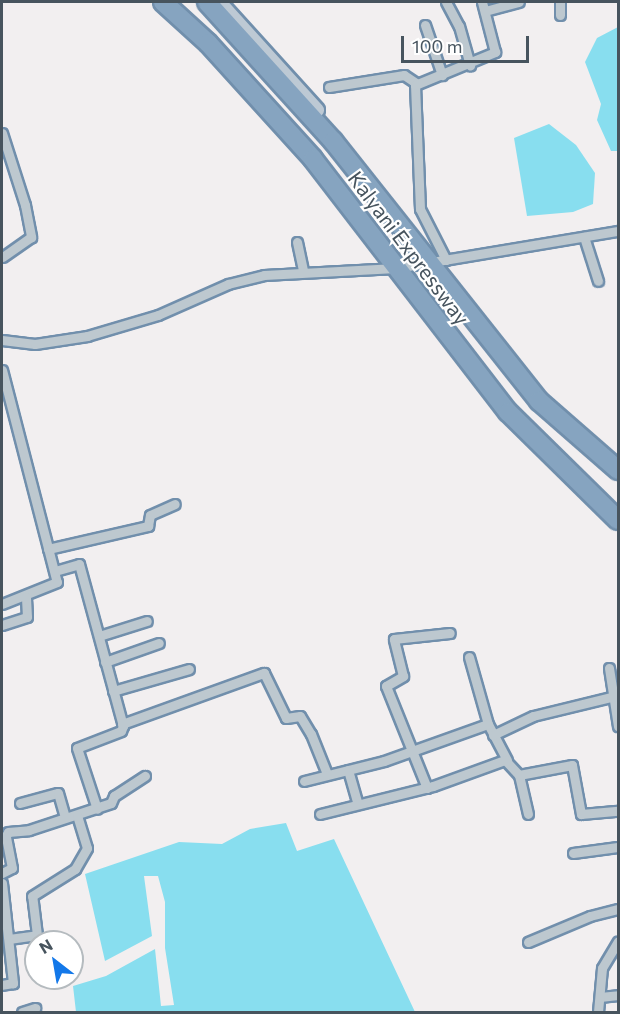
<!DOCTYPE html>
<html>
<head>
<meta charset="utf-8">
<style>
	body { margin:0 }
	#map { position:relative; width:620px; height:1014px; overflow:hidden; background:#f2eff0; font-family:Commissioner,sans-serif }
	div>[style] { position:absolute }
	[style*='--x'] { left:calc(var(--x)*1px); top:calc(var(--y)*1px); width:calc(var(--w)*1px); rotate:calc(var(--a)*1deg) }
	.water>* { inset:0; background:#88deef }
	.roads { filter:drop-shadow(2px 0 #718fac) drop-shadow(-2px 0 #718fac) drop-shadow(0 2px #718fac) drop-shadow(0 -2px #718fac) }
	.street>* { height:9px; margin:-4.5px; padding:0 4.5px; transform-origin:4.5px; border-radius:4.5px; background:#bdc8cf }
	.secondary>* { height:14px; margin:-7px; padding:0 7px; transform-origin:7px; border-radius:7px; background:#bdc9d4 }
	.highway>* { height:18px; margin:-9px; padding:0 9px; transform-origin:9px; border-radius:9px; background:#86a4c0 }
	span { translate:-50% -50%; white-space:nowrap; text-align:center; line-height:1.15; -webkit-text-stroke:4.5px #fff; paint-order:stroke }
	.street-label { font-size:21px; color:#47545e }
	.frame { position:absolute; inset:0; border:3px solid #47545e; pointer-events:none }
	.north { position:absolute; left:24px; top:930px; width:60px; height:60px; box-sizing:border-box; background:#fff; border:2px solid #b5bbbf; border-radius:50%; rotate:329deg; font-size:16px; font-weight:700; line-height:24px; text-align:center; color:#47545e }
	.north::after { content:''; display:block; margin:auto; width:21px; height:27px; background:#1378e9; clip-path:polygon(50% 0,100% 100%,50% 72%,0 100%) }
	.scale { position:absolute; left:401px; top:36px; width:128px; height:27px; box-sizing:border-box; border:3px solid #47545e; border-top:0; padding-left:8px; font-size:18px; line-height:21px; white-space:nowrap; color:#47545e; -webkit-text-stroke:4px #fff; paint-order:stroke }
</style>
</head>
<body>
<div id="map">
	<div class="water">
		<div style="clip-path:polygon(618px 27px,618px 151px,611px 151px,597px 120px,601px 104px,585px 62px,597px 38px)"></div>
		<div style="clip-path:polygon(549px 124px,576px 145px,595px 173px,593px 204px,573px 212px,527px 216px,514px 138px)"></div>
		<div style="clip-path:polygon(286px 823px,297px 851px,334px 839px,415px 1012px,76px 1012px,73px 986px,106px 976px,155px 949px,161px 1006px,174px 1005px,165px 948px,165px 902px,158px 876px,144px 876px,152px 936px,105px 961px,85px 874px,179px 842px,222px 844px,250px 829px)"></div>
	</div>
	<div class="roads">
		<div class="street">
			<div style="--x:446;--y:2;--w:27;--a:62"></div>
			<div style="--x:459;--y:26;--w:41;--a:74.2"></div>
			<div style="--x:560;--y:2;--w:13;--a:90"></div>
			<div style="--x:485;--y:11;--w:35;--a:-15"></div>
			<div style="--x:425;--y:25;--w:53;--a:71.2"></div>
			<div style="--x:329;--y:87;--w:76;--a:-9.1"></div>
			<div style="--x:404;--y:75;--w:14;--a:34"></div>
			<div style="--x:2;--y:133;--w:76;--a:72.3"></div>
			<div style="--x:25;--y:205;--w:33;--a:79"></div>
			<div style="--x:31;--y:237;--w:35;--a:145"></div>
			<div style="--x:584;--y:237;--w:46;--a:72.3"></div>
			<div style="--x:297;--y:242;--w:30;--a:78"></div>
			<div style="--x:446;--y:260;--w:57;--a:-117"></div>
			<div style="--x:420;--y:209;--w:124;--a:-92.3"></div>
			<div style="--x:415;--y:85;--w:87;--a:-22.4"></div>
			<div style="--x:495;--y:52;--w:52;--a:-104.6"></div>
			<div style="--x:2;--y:340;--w:33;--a:7"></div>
			<div style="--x:35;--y:344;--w:53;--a:-8.7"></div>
			<div style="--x:87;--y:336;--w:74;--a:-16.5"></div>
			<div style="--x:158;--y:315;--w:77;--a:-23.9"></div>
			<div style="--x:228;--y:284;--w:37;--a:-14"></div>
			<div style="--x:264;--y:275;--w:132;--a:-3"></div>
			<div style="--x:396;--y:268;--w:225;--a:-9.5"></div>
			<div style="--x:2;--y:370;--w:219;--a:75.5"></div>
			<div style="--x:57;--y:582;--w:59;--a:158.2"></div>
			<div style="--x:48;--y:549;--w:103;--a:-13"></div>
			<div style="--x:148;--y:526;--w:11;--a:-80"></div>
			<div style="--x:150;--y:515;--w:27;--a:-24"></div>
			<div style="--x:55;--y:571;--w:25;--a:-16"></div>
			<div style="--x:79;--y:564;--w:168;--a:74.8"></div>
			<div style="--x:123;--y:726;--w:5;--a:112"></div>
			<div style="--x:121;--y:731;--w:47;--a:158.9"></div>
			<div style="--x:77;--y:748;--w:64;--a:71.8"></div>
			<div style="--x:2;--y:625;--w:26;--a:-18"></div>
			<div style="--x:27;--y:617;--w:20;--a:-93"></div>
			<div style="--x:99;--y:636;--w:50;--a:-17.4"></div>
			<div style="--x:469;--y:657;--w:70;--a:74.2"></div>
			<div style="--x:488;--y:724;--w:41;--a:62.2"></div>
			<div style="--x:105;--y:662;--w:57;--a:-19.4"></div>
			<div style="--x:609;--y:668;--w:59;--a:81.2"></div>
			<div style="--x:113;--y:691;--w:79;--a:-16.1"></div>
			<div style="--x:122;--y:724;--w:151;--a:-19.8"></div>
			<div style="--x:264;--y:673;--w:50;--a:63.9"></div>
			<div style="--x:286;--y:718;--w:14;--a:-8"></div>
			<div style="--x:300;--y:716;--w:21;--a:59"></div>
			<div style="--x:311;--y:734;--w:43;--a:68.2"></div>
			<div style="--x:493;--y:735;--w:44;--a:-25.4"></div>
			<div style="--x:533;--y:716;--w:84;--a:-13.7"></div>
			<div style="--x:348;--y:770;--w:35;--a:74"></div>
			<div style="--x:519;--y:775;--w:40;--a:77"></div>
			<div style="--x:304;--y:781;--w:82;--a:-14"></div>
			<div style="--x:384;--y:761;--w:110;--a:-19.6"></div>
			<div style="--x:427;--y:788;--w:110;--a:-111.9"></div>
			<div style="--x:386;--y:686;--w:20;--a:-30"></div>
			<div style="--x:403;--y:676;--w:38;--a:-104"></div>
			<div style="--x:394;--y:639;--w:56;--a:-6.1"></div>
			<div style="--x:20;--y:803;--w:39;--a:-15"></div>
			<div style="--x:58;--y:793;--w:25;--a:74"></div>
			<div style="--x:320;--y:814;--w:116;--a:-13.9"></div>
			<div style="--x:433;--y:786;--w:77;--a:-19.9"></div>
			<div style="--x:505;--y:760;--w:21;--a:47"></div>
			<div style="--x:519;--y:775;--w:54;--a:-10.7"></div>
			<div style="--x:572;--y:765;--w:50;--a:79.6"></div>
			<div style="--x:581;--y:814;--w:37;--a:-5"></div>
			<div style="--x:573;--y:853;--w:45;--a:-7.6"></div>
			<div style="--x:2;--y:873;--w:11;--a:-27"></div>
			<div style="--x:12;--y:868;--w:33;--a:-101"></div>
			<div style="--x:6;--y:836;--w:4;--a:-63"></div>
			<div style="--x:8;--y:832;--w:21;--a:-5"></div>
			<div style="--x:29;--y:830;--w:86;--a:-18.2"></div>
			<div style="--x:111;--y:803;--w:8;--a:-67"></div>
			<div style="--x:114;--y:796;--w:37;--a:-33"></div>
			<div style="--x:2;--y:883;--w:101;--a:83.7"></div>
			<div style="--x:13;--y:983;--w:11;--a:170"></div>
			<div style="--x:9;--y:939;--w:28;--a:-8"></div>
			<div style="--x:37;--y:935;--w:39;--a:-97"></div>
			<div style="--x:32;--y:896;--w:51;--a:-32.1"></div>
			<div style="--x:75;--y:869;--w:24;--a:-60"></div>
			<div style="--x:87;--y:848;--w:34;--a:-107"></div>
			<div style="--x:528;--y:942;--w:67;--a:-22.8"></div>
			<div style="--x:590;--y:916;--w:29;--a:-14"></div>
			<div style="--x:600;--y:997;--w:18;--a:-6"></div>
			<div style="--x:22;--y:1012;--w:14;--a:-17"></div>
			<div style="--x:598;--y:1012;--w:44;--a:-84.8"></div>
			<div style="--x:602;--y:968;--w:31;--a:-59"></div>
		</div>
		<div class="secondary">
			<div style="--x:219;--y:2;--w:146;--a:47.8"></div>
		</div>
		<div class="highway">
			<div style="--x:163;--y:2;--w:61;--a:42.3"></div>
			<div style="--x:208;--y:43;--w:156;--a:47.8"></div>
			<div style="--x:313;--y:159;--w:319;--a:52.4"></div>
			<div style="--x:508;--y:412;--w:154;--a:44.5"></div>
			<div style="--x:207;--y:2;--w:188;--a:47.8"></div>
			<div style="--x:333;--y:141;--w:332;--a:51.6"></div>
			<div style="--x:539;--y:401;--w:105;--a:41.1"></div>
		</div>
	</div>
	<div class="street-label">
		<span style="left:409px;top:248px;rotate:53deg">Kalyani Expressway</span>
	</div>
	<div class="frame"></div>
	<div class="north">N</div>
	<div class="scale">100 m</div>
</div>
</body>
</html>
